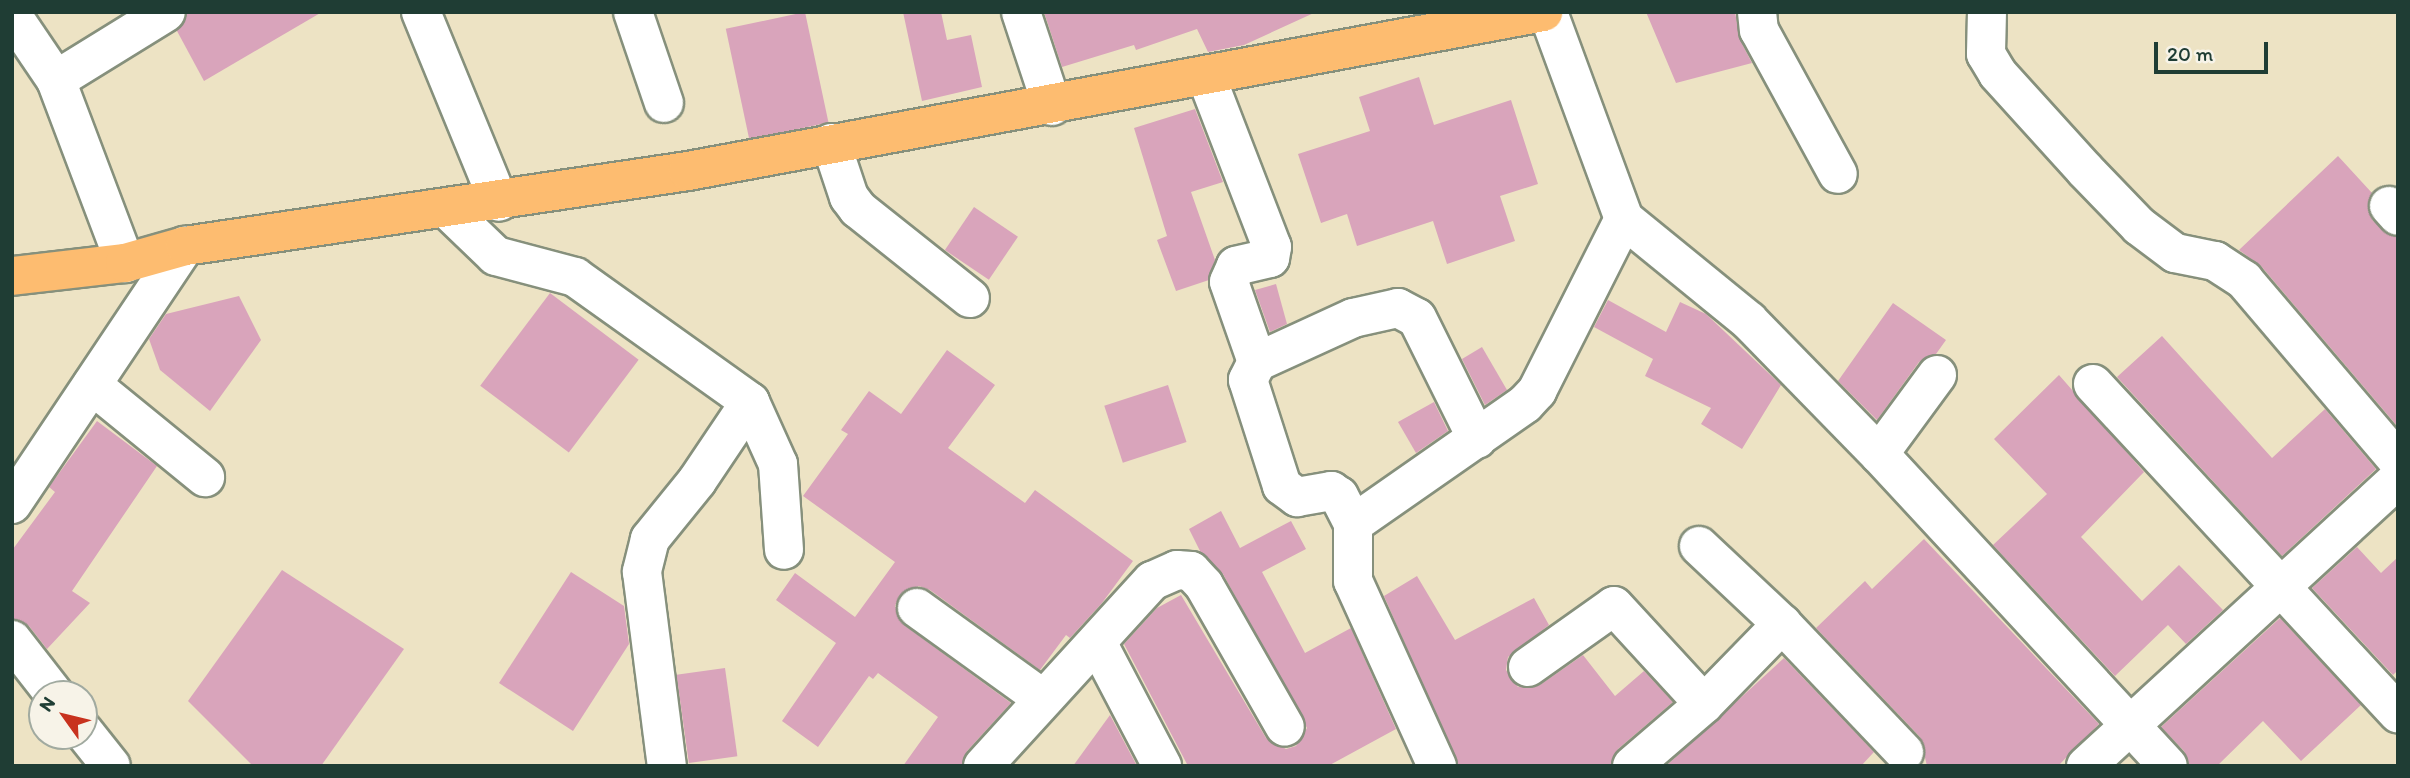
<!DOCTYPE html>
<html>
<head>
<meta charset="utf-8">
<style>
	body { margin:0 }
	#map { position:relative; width:2410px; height:778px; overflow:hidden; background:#ede3c4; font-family:Itim,sans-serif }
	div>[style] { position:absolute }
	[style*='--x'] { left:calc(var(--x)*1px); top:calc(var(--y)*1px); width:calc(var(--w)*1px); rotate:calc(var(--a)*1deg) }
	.building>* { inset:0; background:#d9a4bb; transform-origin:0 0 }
	.roads { filter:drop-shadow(2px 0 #86907c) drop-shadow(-2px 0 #86907c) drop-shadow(0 2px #86907c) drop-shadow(0 -2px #86907c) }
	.minor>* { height:38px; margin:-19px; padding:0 19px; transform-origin:19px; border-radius:19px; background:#fff }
	.major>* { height:38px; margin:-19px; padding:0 19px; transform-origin:19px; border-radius:19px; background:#fdbc70 }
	span { translate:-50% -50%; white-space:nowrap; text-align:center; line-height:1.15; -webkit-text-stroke:5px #f7f3e8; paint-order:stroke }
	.frame { position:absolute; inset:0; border:14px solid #1f3d34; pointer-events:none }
	.north { position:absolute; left:28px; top:680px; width:70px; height:70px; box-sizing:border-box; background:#f7f3e8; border:2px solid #a1aaa0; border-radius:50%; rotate:304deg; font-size:19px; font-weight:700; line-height:28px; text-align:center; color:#1f3d34 }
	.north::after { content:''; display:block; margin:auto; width:24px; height:32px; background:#c8321e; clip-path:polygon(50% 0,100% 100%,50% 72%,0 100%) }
	.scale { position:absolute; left:2154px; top:42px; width:114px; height:32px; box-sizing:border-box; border:4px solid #1f3d34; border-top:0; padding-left:9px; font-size:21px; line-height:24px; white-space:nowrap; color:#1f3d34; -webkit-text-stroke:5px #f7f3e8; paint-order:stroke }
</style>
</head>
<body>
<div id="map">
	<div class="building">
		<div style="clip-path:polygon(188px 12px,322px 12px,204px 81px,177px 31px)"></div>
		<div style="left:805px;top:12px;width:113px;height:81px;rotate:78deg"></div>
		<div style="clip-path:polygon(903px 12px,941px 12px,947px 40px,971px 35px,982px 87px,922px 101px)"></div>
		<div style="clip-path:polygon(1044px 12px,1316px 12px,1244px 45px,1208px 52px,1197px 29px,1136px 50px,1134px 45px,1062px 67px)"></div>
		<div style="clip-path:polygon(1646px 12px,1735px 12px,1740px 40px,1752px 63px,1676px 83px)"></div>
		<div style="clip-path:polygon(1419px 77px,1434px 125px,1511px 100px,1538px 184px,1500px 196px,1515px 241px,1447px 264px,1433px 221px,1357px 246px,1347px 214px,1321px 223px,1298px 154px,1370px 131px,1359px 97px)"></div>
		<div style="clip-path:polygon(1195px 109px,1223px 182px,1191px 192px,1215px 260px,1209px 280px,1176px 291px,1157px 240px,1167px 236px,1134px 128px)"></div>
		<div style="clip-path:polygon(2338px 156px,2372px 193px,2368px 210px,2373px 221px,2398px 237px,2398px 427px,2261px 266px,2239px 250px)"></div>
		<div style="left:974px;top:207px;width:53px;height:52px;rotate:34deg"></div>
		<div style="clip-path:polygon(1276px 284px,1287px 324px,1270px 332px,1255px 290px)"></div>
		<div style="left:550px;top:293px;width:111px;height:116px;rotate:37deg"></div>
		<div style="clip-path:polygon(239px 296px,261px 340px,210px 411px,160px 370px,149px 339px,166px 314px)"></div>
		<div style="clip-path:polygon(1608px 300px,1666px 332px,1680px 302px,1706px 314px,1781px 385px,1742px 449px,1701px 424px,1711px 408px,1645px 376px,1653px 359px,1594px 327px)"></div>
		<div style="clip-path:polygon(1893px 303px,1946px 340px,1936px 354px,1919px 362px,1877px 420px,1838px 381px)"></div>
		<div style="clip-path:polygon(2162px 336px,2272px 458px,2325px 409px,2376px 469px,2282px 556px,2117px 377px)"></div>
		<div style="clip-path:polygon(1482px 347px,1507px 390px,1485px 405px,1462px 359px)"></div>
		<div style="clip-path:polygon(947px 350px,995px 385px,948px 448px,1025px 503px,1035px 490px,1133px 561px,1102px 603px,1070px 638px,1066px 635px,1040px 670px,930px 590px,919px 586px,900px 595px,895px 606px,904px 625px,1011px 703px,967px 751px,962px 766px,903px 766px,938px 717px,878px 673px,873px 679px,869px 676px,818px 747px,782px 721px,836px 643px,776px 600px,795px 573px,855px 617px,895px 562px,803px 496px,848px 434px,841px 430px,869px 391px,901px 414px)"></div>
		<div style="clip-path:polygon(2059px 375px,2144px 472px,2081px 537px,2142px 601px,2179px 565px,2223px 610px,2186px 644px,2168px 625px,2115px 676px,1993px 545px,2047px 494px,1994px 439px)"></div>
		<div style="left:1168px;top:385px;width:60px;height:67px;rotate:72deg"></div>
		<div style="clip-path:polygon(1434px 402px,1448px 431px,1416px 453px,1398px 422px)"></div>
		<div style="clip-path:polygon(97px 421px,157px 466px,72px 591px,90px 603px,47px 649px,29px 626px,12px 619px,13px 549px,55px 492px,49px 487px)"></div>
		<div style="clip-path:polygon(1221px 511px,1240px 548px,1291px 521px,1306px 549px,1262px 572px,1305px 653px,1351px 628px,1396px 729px,1328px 766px,1188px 766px,1124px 644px,1157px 608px,1181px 595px,1266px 738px,1286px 749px,1296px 746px,1307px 728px,1223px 574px,1201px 553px,1189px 529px)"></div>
		<div style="clip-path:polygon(1924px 539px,2099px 724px,2058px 766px,1927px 766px,1920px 737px,1816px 628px,1865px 581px,1872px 589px)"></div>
		<div style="clip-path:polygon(2357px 547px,2381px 573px,2398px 557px,2398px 670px,2393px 675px,2312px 588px)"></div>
		<div style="clip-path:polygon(282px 570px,404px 649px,321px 766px,253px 766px,188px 701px)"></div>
		<div style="clip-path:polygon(571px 572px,624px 606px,629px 644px,573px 731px,499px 683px)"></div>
		<div style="clip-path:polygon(1417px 576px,1455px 640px,1534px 598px,1549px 625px,1508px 657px,1506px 670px,1518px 687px,1540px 685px,1583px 655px,1615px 696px,1644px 671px,1673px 702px,1618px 749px,1611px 766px,1458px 766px,1384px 596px)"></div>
		<div style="clip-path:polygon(2280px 618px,2361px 705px,2301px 761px,2263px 721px,2217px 766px,2190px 766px,2184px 751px,2161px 727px)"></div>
		<div style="clip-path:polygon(1784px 658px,1874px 752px,1861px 766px,1666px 766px)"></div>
		<div style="left:725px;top:668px;width:89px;height:49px;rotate:82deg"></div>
		<div style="clip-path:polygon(1110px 715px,1137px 766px,1073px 766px)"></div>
	</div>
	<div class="roads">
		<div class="minor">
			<div style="--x:421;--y:12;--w:205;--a:67.7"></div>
			<div style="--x:633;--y:12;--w:96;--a:71.2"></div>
			<div style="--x:1021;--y:12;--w:99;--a:71.7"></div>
			<div style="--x:1757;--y:12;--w:18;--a:84"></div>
			<div style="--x:1759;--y:30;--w:164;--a:61.3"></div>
			<div style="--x:1987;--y:12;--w:42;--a:91.4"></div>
			<div style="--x:1986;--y:54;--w:23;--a:59"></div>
			<div style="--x:1998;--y:74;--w:130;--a:47.8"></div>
			<div style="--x:2085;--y:170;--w:78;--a:46"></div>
			<div style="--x:2139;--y:226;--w:45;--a:36.9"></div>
			<div style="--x:2175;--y:253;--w:41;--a:11.3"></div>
			<div style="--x:2215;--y:261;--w:35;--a:33"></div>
			<div style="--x:2244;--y:280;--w:238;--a:49.6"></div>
			<div style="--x:12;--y:15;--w:78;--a:55.9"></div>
			<div style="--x:56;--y:80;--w:196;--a:69.3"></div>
			<div style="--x:1206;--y:76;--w:183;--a:68.9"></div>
			<div style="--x:1272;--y:247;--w:11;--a:100"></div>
			<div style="--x:1270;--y:258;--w:35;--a:167"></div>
			<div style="--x:1236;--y:266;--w:17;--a:114"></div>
			<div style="--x:1229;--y:282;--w:85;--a:70.7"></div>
			<div style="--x:1257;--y:362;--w:20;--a:117"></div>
			<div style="--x:1248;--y:380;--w:111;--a:72.2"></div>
			<div style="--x:1282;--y:486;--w:19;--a:36"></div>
			<div style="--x:1297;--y:497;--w:35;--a:-10"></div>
			<div style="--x:1331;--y:491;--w:9;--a:32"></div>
			<div style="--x:1339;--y:496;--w:31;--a:63"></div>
			<div style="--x:56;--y:80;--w:129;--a:-31.7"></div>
			<div style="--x:831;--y:143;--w:57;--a:71.6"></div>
			<div style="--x:849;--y:197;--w:15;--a:53"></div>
			<div style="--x:858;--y:209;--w:143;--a:38.5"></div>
			<div style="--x:2389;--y:206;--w:13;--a:48"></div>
			<div style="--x:448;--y:210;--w:66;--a:43.8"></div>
			<div style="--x:496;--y:256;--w:82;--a:14.9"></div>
			<div style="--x:575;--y:277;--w:215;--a:35.5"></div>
			<div style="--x:750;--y:402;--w:95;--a:123.9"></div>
			<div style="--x:697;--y:481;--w:75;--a:129"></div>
			<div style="--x:650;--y:539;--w:34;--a:104"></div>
			<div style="--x:642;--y:572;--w:196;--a:82.7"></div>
			<div style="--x:1624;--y:219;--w:161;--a:39.2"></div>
			<div style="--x:1749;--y:321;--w:186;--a:45.7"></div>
			<div style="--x:1879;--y:454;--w:425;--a:47.2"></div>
			<div style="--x:1257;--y:362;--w:106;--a:-24.6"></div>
			<div style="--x:1353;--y:318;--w:46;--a:-12.5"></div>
			<div style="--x:1398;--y:308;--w:21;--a:28"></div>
			<div style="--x:1417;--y:318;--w:135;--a:63.6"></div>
			<div style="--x:2093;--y:384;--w:449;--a:47.2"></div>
			<div style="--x:92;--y:385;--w:146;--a:39.2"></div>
			<div style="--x:750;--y:402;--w:68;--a:65.7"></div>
			<div style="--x:778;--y:464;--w:86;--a:86"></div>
			<div style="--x:1879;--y:454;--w:98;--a:-53.7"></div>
			<div style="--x:12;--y:504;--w:311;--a:-56.2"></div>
			<div style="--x:1699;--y:546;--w:114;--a:43.2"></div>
			<div style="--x:1782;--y:624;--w:177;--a:46.4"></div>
			<div style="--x:917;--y:608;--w:154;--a:35.8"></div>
			<div style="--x:12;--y:640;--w:68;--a:52.1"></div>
			<div style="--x:1098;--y:644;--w:138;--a:62.3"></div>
			<div style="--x:1528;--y:667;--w:105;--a:-35.3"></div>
			<div style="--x:1614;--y:606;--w:133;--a:47.4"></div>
			<div style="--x:84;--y:732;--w:43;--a:51.5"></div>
			<div style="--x:983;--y:766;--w:251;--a:-47.6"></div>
			<div style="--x:1152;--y:581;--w:27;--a:-24"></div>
			<div style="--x:1177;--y:570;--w:14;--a:4"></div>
			<div style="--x:1191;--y:571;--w:19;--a:47"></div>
			<div style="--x:1204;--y:585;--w:163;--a:60.3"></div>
			<div style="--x:1437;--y:766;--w:203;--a:-114.4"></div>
			<div style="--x:1353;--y:581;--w:57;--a:-90"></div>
			<div style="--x:1353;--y:524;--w:210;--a:-34.9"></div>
			<div style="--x:1525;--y:404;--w:18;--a:-47"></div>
			<div style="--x:1537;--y:391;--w:193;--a:-63.2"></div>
			<div style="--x:1624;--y:219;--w:221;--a:-110.2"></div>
			<div style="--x:1632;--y:766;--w:95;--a:-40.7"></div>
			<div style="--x:1704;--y:704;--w:112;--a:-45.7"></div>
			<div style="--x:2086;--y:766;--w:424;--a:-42.6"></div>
		</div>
		<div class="major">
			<div style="--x:12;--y:276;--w:114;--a:-6.6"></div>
			<div style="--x:125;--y:263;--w:62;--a:-15.8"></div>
			<div style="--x:185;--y:246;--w:509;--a:-8.48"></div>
			<div style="--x:688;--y:171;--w:870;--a:-10.53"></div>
		</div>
	</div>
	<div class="frame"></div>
	<div class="north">N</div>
	<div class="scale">20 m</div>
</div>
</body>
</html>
